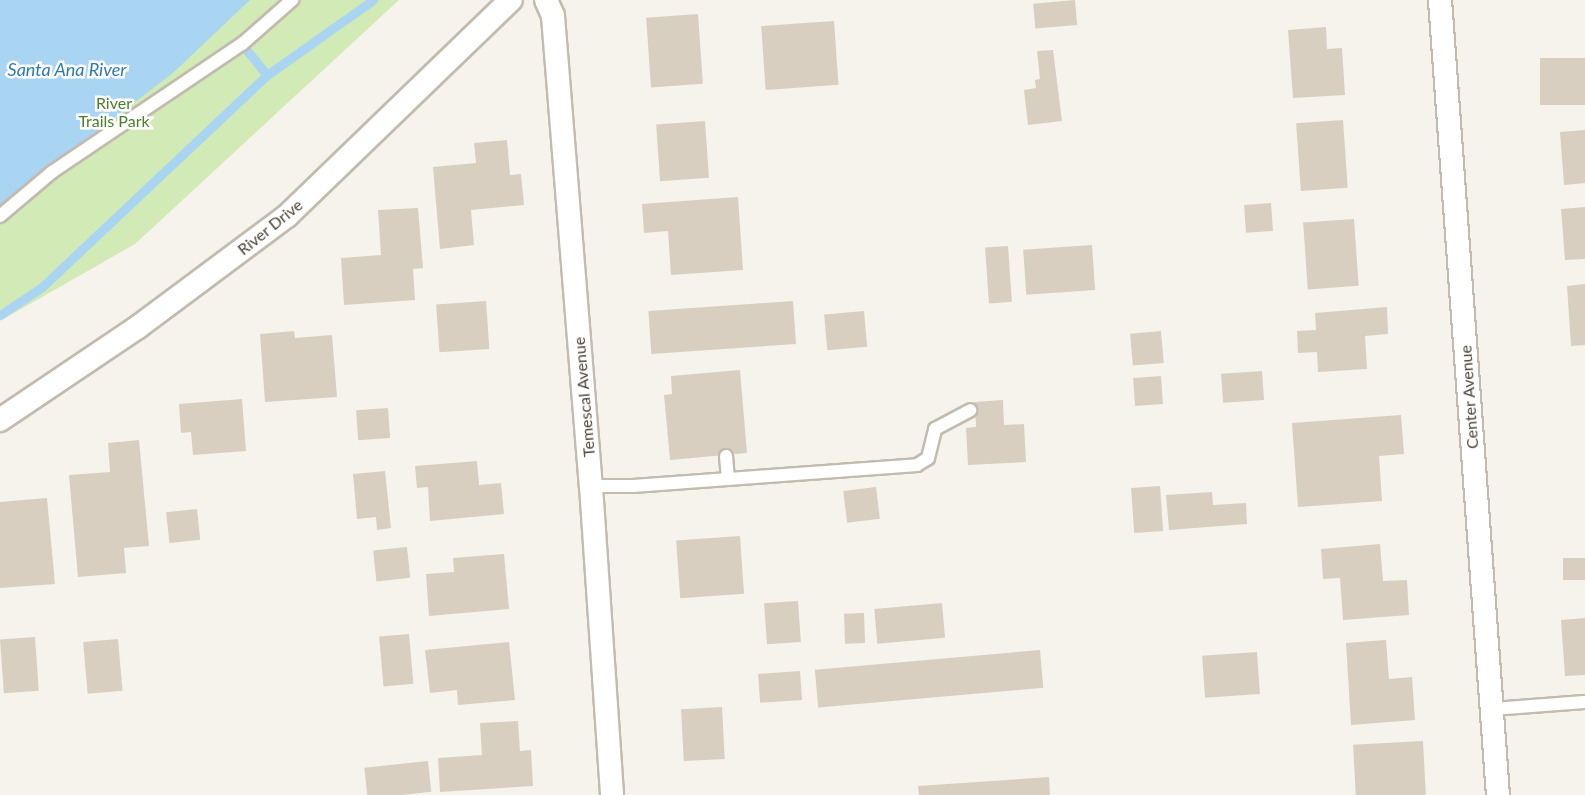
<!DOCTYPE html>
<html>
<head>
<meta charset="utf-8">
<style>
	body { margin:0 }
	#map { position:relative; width:1585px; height:795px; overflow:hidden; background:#f6f3ec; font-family:Lato,sans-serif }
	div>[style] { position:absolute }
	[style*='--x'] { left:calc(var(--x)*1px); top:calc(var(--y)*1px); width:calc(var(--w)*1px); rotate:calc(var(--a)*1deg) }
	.green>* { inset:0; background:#d2eab5 }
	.water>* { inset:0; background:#a9d4f2 }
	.stream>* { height:9px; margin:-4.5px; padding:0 4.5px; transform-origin:4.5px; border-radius:4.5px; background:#a9d4f2 }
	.building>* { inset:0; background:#d8cfc1; transform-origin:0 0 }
	.roads { filter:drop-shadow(2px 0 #c2bbae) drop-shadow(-2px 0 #c2bbae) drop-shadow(0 2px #c2bbae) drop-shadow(0 -2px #c2bbae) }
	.lane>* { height:12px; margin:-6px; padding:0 6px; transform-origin:6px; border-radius:6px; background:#fff }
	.street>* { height:22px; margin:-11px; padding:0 11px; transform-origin:11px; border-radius:11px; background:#fff }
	span { translate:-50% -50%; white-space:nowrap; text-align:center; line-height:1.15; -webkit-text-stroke:5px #fff; paint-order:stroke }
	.park-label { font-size:16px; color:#4a7f2a }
	.street-label { font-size:16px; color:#4b4439 }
	.water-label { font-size:18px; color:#2e7ab2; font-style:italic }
</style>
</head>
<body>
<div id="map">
	<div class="green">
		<div style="clip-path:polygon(0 0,399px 0,135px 244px,0 321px)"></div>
	</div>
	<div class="water">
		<div style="clip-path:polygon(0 0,250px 0,174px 72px,0 206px)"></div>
	</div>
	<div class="stream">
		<div style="--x:245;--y:48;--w:35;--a:51"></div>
		<div style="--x:267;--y:75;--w:130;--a:-35.3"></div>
		<div style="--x:0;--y:315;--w:50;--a:-33.7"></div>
		<div style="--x:42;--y:287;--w:309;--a:-43.3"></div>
	</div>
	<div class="building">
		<div style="left:1075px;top:0;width:25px;height:42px;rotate:85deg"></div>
		<div style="left:698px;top:14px;width:70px;height:52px;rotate:86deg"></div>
		<div style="left:834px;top:21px;width:64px;height:73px;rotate:86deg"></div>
		<div style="clip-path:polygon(1326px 27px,1327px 49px,1342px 48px,1345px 95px,1293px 98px,1288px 30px)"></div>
		<div style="clip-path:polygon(1053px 50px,1062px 121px,1028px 125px,1024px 90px,1036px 88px,1035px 80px,1040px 79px,1037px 51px)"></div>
		<div style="left:1585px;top:58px;width:47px;height:45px;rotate:90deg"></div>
		<div style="left:1343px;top:120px;width:68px;height:47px;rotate:86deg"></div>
		<div style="left:705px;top:121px;width:57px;height:49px;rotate:86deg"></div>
		<div style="clip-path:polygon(1585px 130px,1585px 183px,1564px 185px,1560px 132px)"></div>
		<div style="clip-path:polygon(507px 140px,510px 175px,521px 174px,524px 205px,471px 210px,474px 245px,440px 249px,433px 167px,476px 163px,474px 143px)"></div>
		<div style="clip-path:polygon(738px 197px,743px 270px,671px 275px,668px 231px,644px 233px,642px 204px)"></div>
		<div style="left:1271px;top:203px;width:28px;height:27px;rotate:86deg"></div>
		<div style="clip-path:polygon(1585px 207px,1585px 259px,1565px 260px,1561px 209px)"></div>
		<div style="clip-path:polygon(418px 208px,423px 268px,413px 269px,415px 300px,344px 305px,341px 258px,381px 255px,378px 210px)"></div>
		<div style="left:1354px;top:219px;width:67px;height:51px;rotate:86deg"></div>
		<div style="left:1092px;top:245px;width:45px;height:69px;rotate:86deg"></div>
		<div style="left:1008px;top:246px;width:56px;height:23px;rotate:86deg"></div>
		<div style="clip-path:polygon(1585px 284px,1585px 345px,1571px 346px,1567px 286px)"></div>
		<div style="left:486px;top:301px;width:48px;height:50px;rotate:86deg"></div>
		<div style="left:793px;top:301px;width:43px;height:145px;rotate:86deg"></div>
		<div style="clip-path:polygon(1387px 307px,1388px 334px,1365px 336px,1367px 369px,1318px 372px,1317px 352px,1298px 353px,1297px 331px,1316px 330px,1315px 313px)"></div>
		<div style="left:864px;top:311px;width:36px;height:40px;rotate:85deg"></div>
		<div style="clip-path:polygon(294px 331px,295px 338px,332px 335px,337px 397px,265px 402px,260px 334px)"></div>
		<div style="left:1161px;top:331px;width:32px;height:31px;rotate:85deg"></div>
		<div style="clip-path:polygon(740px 370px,747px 453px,670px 460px,664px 395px,672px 394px,671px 376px)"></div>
		<div style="left:1262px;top:371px;width:29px;height:41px;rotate:86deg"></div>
		<div style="left:1161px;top:376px;width:28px;height:28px;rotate:86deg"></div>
		<div style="clip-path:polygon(242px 399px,246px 451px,193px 455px,191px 432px,181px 433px,179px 404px)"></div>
		<div style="clip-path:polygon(1003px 400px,1004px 425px,1024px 424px,1026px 462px,968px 465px,966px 428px,976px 427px,975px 402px)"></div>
		<div style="left:388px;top:408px;width:30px;height:32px;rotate:86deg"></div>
		<div style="clip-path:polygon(1401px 415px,1404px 454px,1379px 456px,1382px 501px,1298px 507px,1292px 423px)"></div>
		<div style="clip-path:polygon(139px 440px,149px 546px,124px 548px,126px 573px,78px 577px,69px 475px,110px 472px,108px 443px)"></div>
		<div style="clip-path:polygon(477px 461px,479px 485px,501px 483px,504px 514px,430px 521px,428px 487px,417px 488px,415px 466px)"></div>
		<div style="clip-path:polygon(385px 471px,391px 528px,377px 530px,376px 517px,357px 519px,353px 474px)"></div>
		<div style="left:1160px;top:486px;width:45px;height:29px;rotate:86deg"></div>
		<div style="left:876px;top:487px;width:32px;height:33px;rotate:83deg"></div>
		<div style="clip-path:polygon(1212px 492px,1213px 505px,1246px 503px,1247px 524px,1169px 530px,1166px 495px)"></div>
		<div style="clip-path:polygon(47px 498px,55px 584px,0 588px,0 502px)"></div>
		<div style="left:197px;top:509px;width:31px;height:31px;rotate:84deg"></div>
		<div style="left:740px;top:536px;width:58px;height:64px;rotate:86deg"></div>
		<div style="clip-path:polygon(1380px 544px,1383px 581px,1407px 580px,1409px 615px,1343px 620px,1340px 578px,1323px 579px,1321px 549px)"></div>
		<div style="left:407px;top:547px;width:31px;height:34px;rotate:84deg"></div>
		<div style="clip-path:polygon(504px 554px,509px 609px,429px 616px,426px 574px,454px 572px,453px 558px)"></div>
		<div style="left:1585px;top:558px;width:22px;height:22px;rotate:90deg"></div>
		<div style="left:798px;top:601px;width:41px;height:34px;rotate:86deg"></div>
		<div style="left:942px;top:603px;width:35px;height:68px;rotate:85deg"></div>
		<div style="left:864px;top:613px;width:30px;height:20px;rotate:88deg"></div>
		<div style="clip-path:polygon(1585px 618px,1585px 675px,1565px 676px,1561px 620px)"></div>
		<div style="left:409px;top:634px;width:50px;height:30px;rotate:85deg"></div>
		<div style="left:35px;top:637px;width:54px;height:35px;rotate:86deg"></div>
		<div style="left:118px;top:639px;width:52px;height:35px;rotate:85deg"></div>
		<div style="clip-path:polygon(1386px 640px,1389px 679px,1412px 677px,1415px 720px,1351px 725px,1346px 643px)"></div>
		<div style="clip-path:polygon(509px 642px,515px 700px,458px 705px,457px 690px,430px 693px,425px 650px)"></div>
		<div style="left:1040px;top:650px;width:38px;height:226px;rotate:85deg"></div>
		<div style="left:1257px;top:652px;width:42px;height:55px;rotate:86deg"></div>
		<div style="left:800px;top:671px;width:29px;height:42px;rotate:86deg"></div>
		<div style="left:722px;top:707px;width:52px;height:41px;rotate:87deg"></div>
		<div style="clip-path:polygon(518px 721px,520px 751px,531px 750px,533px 786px,440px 792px,438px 758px,482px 755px,480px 723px)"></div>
		<div style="left:1423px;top:741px;width:54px;height:70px;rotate:87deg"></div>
		<div style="left:428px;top:761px;width:31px;height:64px;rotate:84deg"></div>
		<div style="clip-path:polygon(1049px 777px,1050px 795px,919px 795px,918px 786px)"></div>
	</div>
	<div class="roads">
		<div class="lane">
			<div style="--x:0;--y:216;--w:68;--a:-40.2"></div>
			<div style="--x:52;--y:172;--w:229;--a:-34"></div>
			<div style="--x:242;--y:44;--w:67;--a:-41.3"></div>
			<div style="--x:726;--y:456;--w:23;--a:85"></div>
			<div style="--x:591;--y:486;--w:42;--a:0"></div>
			<div style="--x:633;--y:486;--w:285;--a:-4.2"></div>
			<div style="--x:917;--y:465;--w:13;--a:-32"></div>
			<div style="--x:928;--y:458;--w:30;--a:-76"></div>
			<div style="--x:935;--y:429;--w:40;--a:-28"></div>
			<div style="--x:1492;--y:709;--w:93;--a:-4.3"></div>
		</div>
		<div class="street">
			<div style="--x:546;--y:0;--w:17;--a:66"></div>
			<div style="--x:553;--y:16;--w:472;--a:85.4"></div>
			<div style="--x:591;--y:486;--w:310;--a:86.1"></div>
			<div style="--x:1440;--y:0;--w:797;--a:85.83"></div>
			<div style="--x:0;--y:420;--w:166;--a:-34"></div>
			<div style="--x:138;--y:327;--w:186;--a:-36.7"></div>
			<div style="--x:287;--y:216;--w:311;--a:-44"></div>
		</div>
	</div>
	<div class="park-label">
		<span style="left:114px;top:112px">River<br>Trails Park</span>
	</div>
	<div class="street-label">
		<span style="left:270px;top:227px;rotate:-39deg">River Drive</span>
		<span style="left:584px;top:397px;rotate:-95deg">Temescal Avenue</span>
		<span style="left:1469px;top:397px;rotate:-94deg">Center Avenue</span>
	</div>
	<div class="water-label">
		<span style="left:67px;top:69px">Santa Ana River</span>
	</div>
</div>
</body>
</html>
